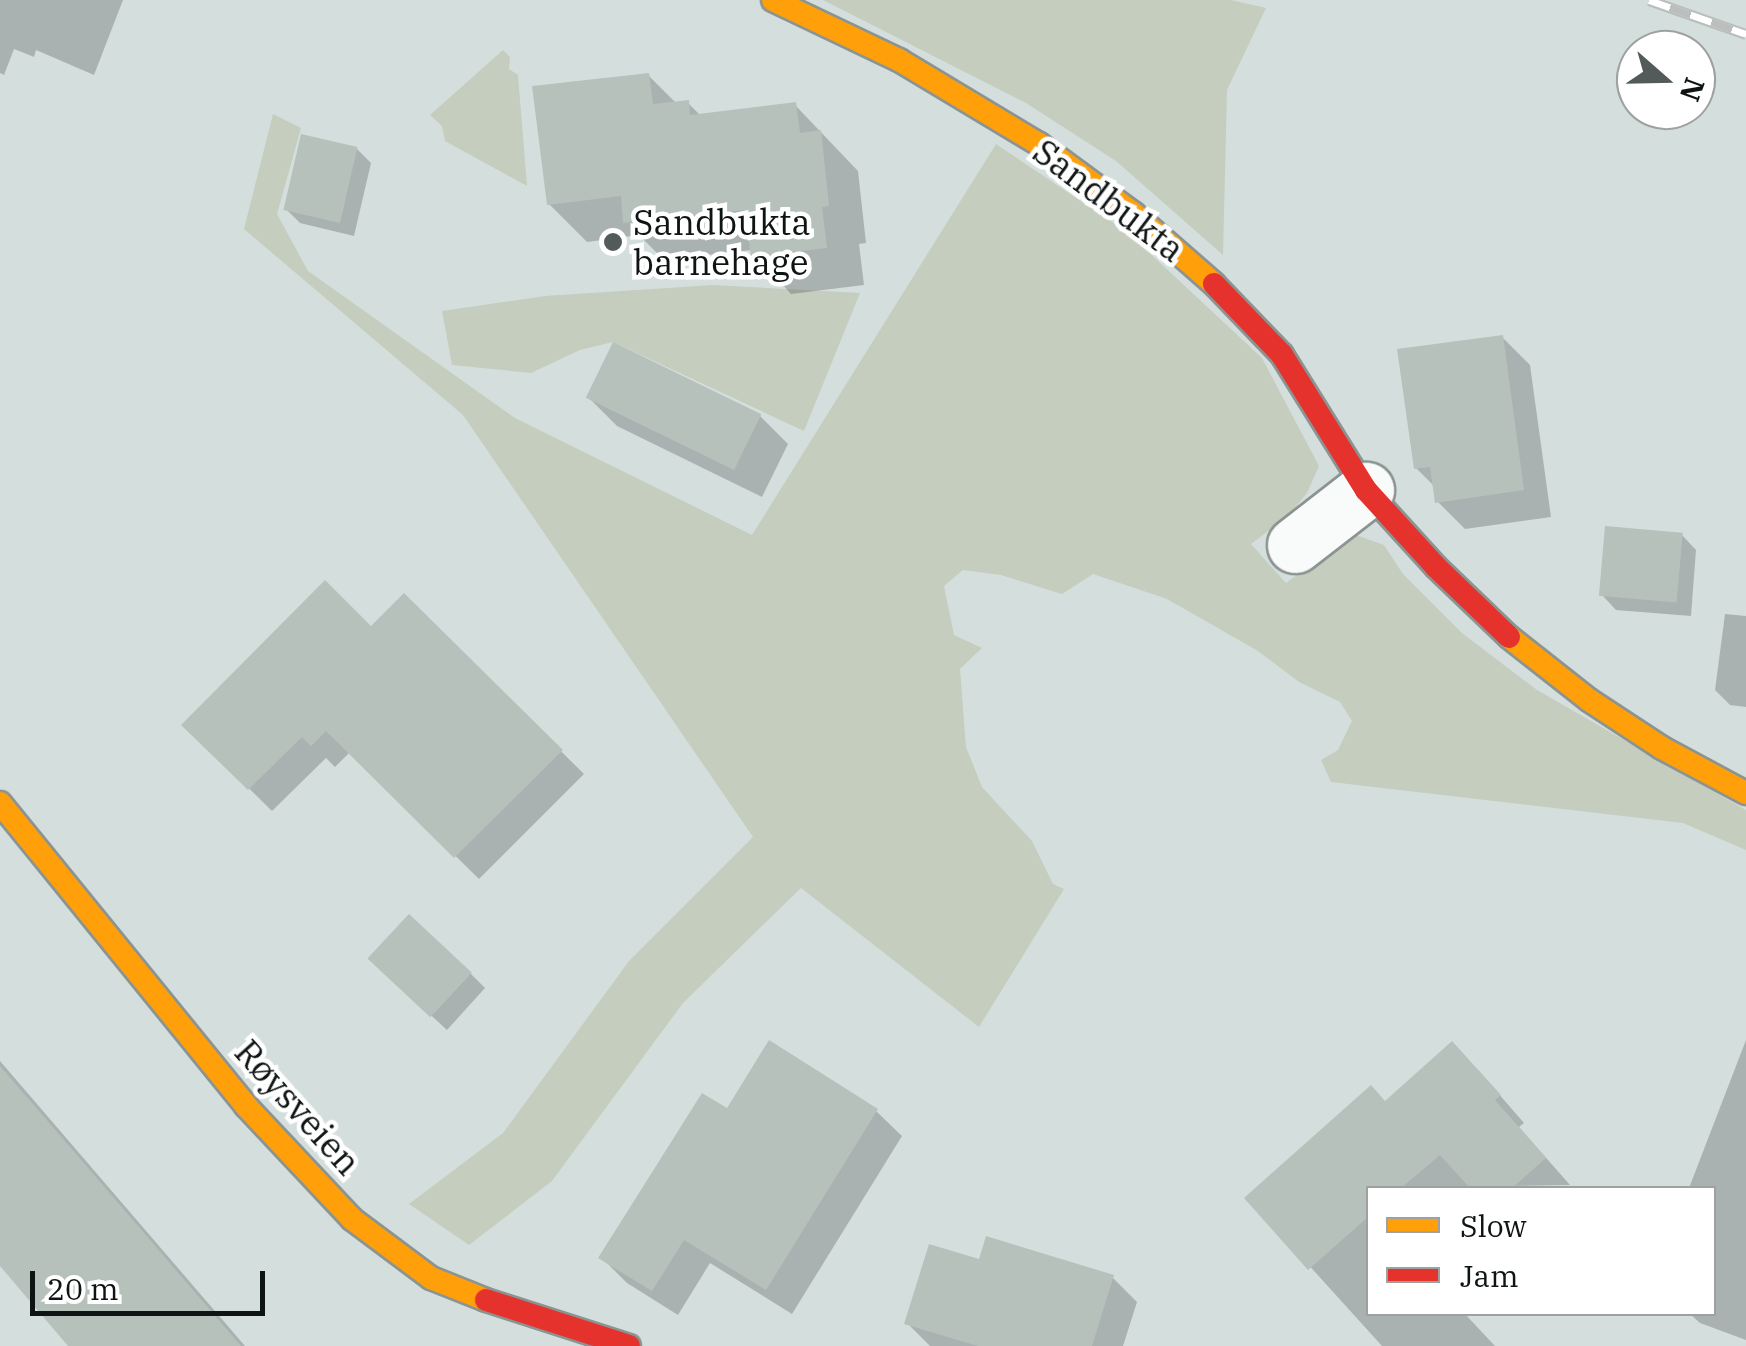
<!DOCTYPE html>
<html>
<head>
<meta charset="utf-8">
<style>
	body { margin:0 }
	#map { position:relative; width:1746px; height:1346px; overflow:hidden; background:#d4dfdd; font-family:"IBM Plex Serif",serif }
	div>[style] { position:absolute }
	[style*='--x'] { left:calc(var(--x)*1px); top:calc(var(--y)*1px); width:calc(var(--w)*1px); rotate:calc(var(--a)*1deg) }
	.green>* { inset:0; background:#c5cdbe }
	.shadow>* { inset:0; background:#0003 }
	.building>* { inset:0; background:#b6c1bc; transform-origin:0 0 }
	.roads { filter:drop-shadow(2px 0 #8b9492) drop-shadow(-2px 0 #8b9492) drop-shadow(0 2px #8b9492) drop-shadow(0 -2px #8b9492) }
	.street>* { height:55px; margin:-27.5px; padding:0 27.5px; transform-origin:27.5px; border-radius:27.5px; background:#f9fafa }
	.slow>* { height:22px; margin:-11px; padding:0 11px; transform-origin:11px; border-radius:11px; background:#ff9f0a }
	.jam>* { height:22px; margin:-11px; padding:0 11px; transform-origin:11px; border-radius:11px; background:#e5322d }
	.rail>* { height:11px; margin-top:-5.5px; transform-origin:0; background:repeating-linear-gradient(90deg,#fff 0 22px,#babebd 0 44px); box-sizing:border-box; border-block:2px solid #babebd }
	.dots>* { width:28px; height:28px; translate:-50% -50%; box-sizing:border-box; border:5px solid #fff; border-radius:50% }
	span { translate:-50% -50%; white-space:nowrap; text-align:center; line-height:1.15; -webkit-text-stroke:9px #fff; paint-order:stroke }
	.street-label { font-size:35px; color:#0e1413 }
	.poi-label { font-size:35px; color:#0e1413 }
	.left { translate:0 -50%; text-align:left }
	.legend { position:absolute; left:1366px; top:1186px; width:350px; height:130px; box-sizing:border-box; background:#fff; border:2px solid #9fa1a1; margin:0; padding:12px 18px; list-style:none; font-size:30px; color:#0e1413 }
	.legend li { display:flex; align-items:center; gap:20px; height:50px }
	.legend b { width:50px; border:2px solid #9fa1a1 }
	.north { position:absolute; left:1616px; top:30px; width:100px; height:100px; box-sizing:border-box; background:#fff; border:2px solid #9fa1a1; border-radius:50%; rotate:110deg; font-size:28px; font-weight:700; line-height:40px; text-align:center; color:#0e1413 }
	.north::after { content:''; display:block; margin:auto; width:35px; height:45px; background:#535b5a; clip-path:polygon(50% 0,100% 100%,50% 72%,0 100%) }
	.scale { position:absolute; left:30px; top:1271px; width:235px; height:45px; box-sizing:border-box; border:5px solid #0e1413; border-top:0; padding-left:12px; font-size:30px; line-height:35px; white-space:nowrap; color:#0e1413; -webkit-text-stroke:8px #fff; paint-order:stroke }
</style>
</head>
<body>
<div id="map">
	<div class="green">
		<div style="clip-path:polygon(823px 0,1231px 0,1266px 8px,1227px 90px,1223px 255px,1116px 161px,1026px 103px)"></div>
		<div style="clip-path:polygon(503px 50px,510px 57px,509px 69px,518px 75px,527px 186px,445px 141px,442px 126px,430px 115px)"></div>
		<div style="clip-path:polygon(273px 114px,301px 128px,277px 214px,308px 271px,515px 418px,752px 535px,996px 144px,1127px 232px,1262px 358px,1319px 466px,1307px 493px,1289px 515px,1251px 544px,1286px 583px,1353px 534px,1384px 545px,1403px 574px,1462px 633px,1537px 690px,1746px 810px,1746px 850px,1683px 823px,1331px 782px,1321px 760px,1338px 750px,1352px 721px,1340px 702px,1299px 682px,1258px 651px,1167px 599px,1093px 574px,1062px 594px,1001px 575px,963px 570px,944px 586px,954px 635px,982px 648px,960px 669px,966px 747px,982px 787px,1032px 841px,1053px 884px,1064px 889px,979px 1027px,801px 888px,683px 1003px,552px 1181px,469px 1245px,409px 1204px,503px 1133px,629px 961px,753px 837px,463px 415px,244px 229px)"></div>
		<div style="clip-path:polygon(713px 285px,860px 293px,804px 431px,613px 342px,580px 350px,531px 373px,452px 365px,442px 311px,545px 296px)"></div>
	</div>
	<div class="shadow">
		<div style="clip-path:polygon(0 0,123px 0,94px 75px,36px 50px,34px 57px,14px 49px,4px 75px,0 73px)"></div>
		<div style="clip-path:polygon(648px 75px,677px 104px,688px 103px,701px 116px,795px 105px,858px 171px,866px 243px,859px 244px,864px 285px,791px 294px,752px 250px,664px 260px,639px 235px,587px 242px,549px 204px)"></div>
		<div style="clip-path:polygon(357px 149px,371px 163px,354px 236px,300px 223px,286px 209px)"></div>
		<div style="clip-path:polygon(1502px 337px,1530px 365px,1551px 517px,1465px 529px,1437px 501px,1435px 487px,1416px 468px)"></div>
		<div style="clip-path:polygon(589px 398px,760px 416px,788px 444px,762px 497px,617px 426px)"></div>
		<div style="clip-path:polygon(1682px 535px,1696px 550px,1691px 616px,1616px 610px,1602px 595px)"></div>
		<div style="clip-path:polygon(404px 596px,584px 774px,479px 879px,350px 752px,335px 767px,326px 758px,272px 811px,185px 725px,371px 629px)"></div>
		<div style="clip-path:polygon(1725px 614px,1746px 616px,1746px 707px,1730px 705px,1715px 690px)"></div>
		<div style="clip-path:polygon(384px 972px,471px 974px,485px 988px,447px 1030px)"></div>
		<div style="clip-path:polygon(1746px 1040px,1746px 1340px,1700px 1323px,1690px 1314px,1714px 1314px,1714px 1188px,1689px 1188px)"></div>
		<div style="clip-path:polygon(0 1061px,245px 1346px,72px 1346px,0 1262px)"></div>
		<div style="clip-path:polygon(1478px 1070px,1524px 1123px,1519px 1127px,1570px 1185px,1368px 1188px,1368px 1314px,1465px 1314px,1495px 1346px,1382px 1346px,1248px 1198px,1386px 1103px)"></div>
		<div style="clip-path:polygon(876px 1111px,902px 1136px,792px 1314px,710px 1263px,678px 1315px,627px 1283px,602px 1258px,727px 1112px)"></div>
		<div style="clip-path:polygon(981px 1262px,1112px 1277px,1137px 1302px,1123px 1346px,930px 1346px,907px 1323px)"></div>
	</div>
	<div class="building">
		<div style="clip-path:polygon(649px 73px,653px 104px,689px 100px,690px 115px,796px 102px,800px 133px,821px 130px,829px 206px,822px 207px,827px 248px,751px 257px,745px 210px,623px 223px,621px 196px,547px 205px,532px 86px)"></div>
		<div style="left:301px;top:134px;width:58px;height:78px;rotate:13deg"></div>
		<div style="clip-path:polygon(1503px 335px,1524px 490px,1435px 503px,1430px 467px,1414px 469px,1397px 349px)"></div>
		<div style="left:613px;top:342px;width:165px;height:62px;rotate:26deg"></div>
		<div style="left:1605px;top:526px;width:78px;height:70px;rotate:5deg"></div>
		<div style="clip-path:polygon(325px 580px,371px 626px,404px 593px,563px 750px,454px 858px,326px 731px,311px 746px,302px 737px,248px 790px,181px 725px)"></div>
		<div style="left:409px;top:914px;width:86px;height:61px;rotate:43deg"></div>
		<div style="clip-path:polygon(769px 1040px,878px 1109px,766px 1290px,684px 1240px,652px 1291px,598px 1258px,702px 1093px,727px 1108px)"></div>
		<div style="clip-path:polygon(1452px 1041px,1501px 1095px,1495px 1100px,1546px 1158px,1512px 1188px,1470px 1188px,1440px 1155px,1401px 1188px,1368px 1188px,1368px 1217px,1308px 1270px,1244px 1198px,1371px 1085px,1385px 1101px)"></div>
		<div style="clip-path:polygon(0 1066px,83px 1162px,241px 1346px,68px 1346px,0 1266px)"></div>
		<div style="clip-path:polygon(986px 1236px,1114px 1275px,1092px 1346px,978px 1346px,904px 1324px,929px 1244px,979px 1259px)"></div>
	</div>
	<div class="roads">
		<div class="street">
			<div style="--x:1295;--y:545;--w:90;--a:-37.8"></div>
		</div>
		<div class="slow">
			<div style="--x:773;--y:0;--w:140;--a:25.5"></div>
			<div style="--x:899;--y:60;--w:163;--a:31"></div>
			<div style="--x:1039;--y:144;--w:117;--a:36.3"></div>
			<div style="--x:1133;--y:213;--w:108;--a:41.2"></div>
			<div style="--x:1509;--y:637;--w:102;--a:38.2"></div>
			<div style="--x:1589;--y:700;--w:87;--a:33.3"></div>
			<div style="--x:1662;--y:748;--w:95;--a:28.2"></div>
			<div style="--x:0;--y:803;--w:390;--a:50.9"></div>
			<div style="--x:246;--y:1106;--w:155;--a:46.8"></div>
			<div style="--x:352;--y:1219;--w:99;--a:36.8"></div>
			<div style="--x:431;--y:1278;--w:59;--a:21.8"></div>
		</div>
		<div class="jam">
			<div style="--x:1214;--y:284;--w:98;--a:46.2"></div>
			<div style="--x:1282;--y:355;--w:159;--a:58.1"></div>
			<div style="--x:1366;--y:490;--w:104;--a:47.7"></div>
			<div style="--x:1436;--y:567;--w:101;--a:43.8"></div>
			<div style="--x:486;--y:1300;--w:150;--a:17.8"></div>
		</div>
	</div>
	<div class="rail">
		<div style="--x:1649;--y:0;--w:103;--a:19.3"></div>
	</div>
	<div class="dots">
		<div style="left:613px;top:242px;background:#535b5a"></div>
	</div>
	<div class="street-label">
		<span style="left:1109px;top:200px;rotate:37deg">Sandbukta</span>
		<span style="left:298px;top:1107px;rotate:48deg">Røysveien</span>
	</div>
	<div class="poi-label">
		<span class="left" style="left:633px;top:242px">Sandbukta<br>barnehage</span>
	</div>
	<ul class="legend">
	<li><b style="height:12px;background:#ff9f0a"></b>Slow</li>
	<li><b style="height:12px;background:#e5322d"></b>Jam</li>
	</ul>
	<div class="north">N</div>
	<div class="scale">20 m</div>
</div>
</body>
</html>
